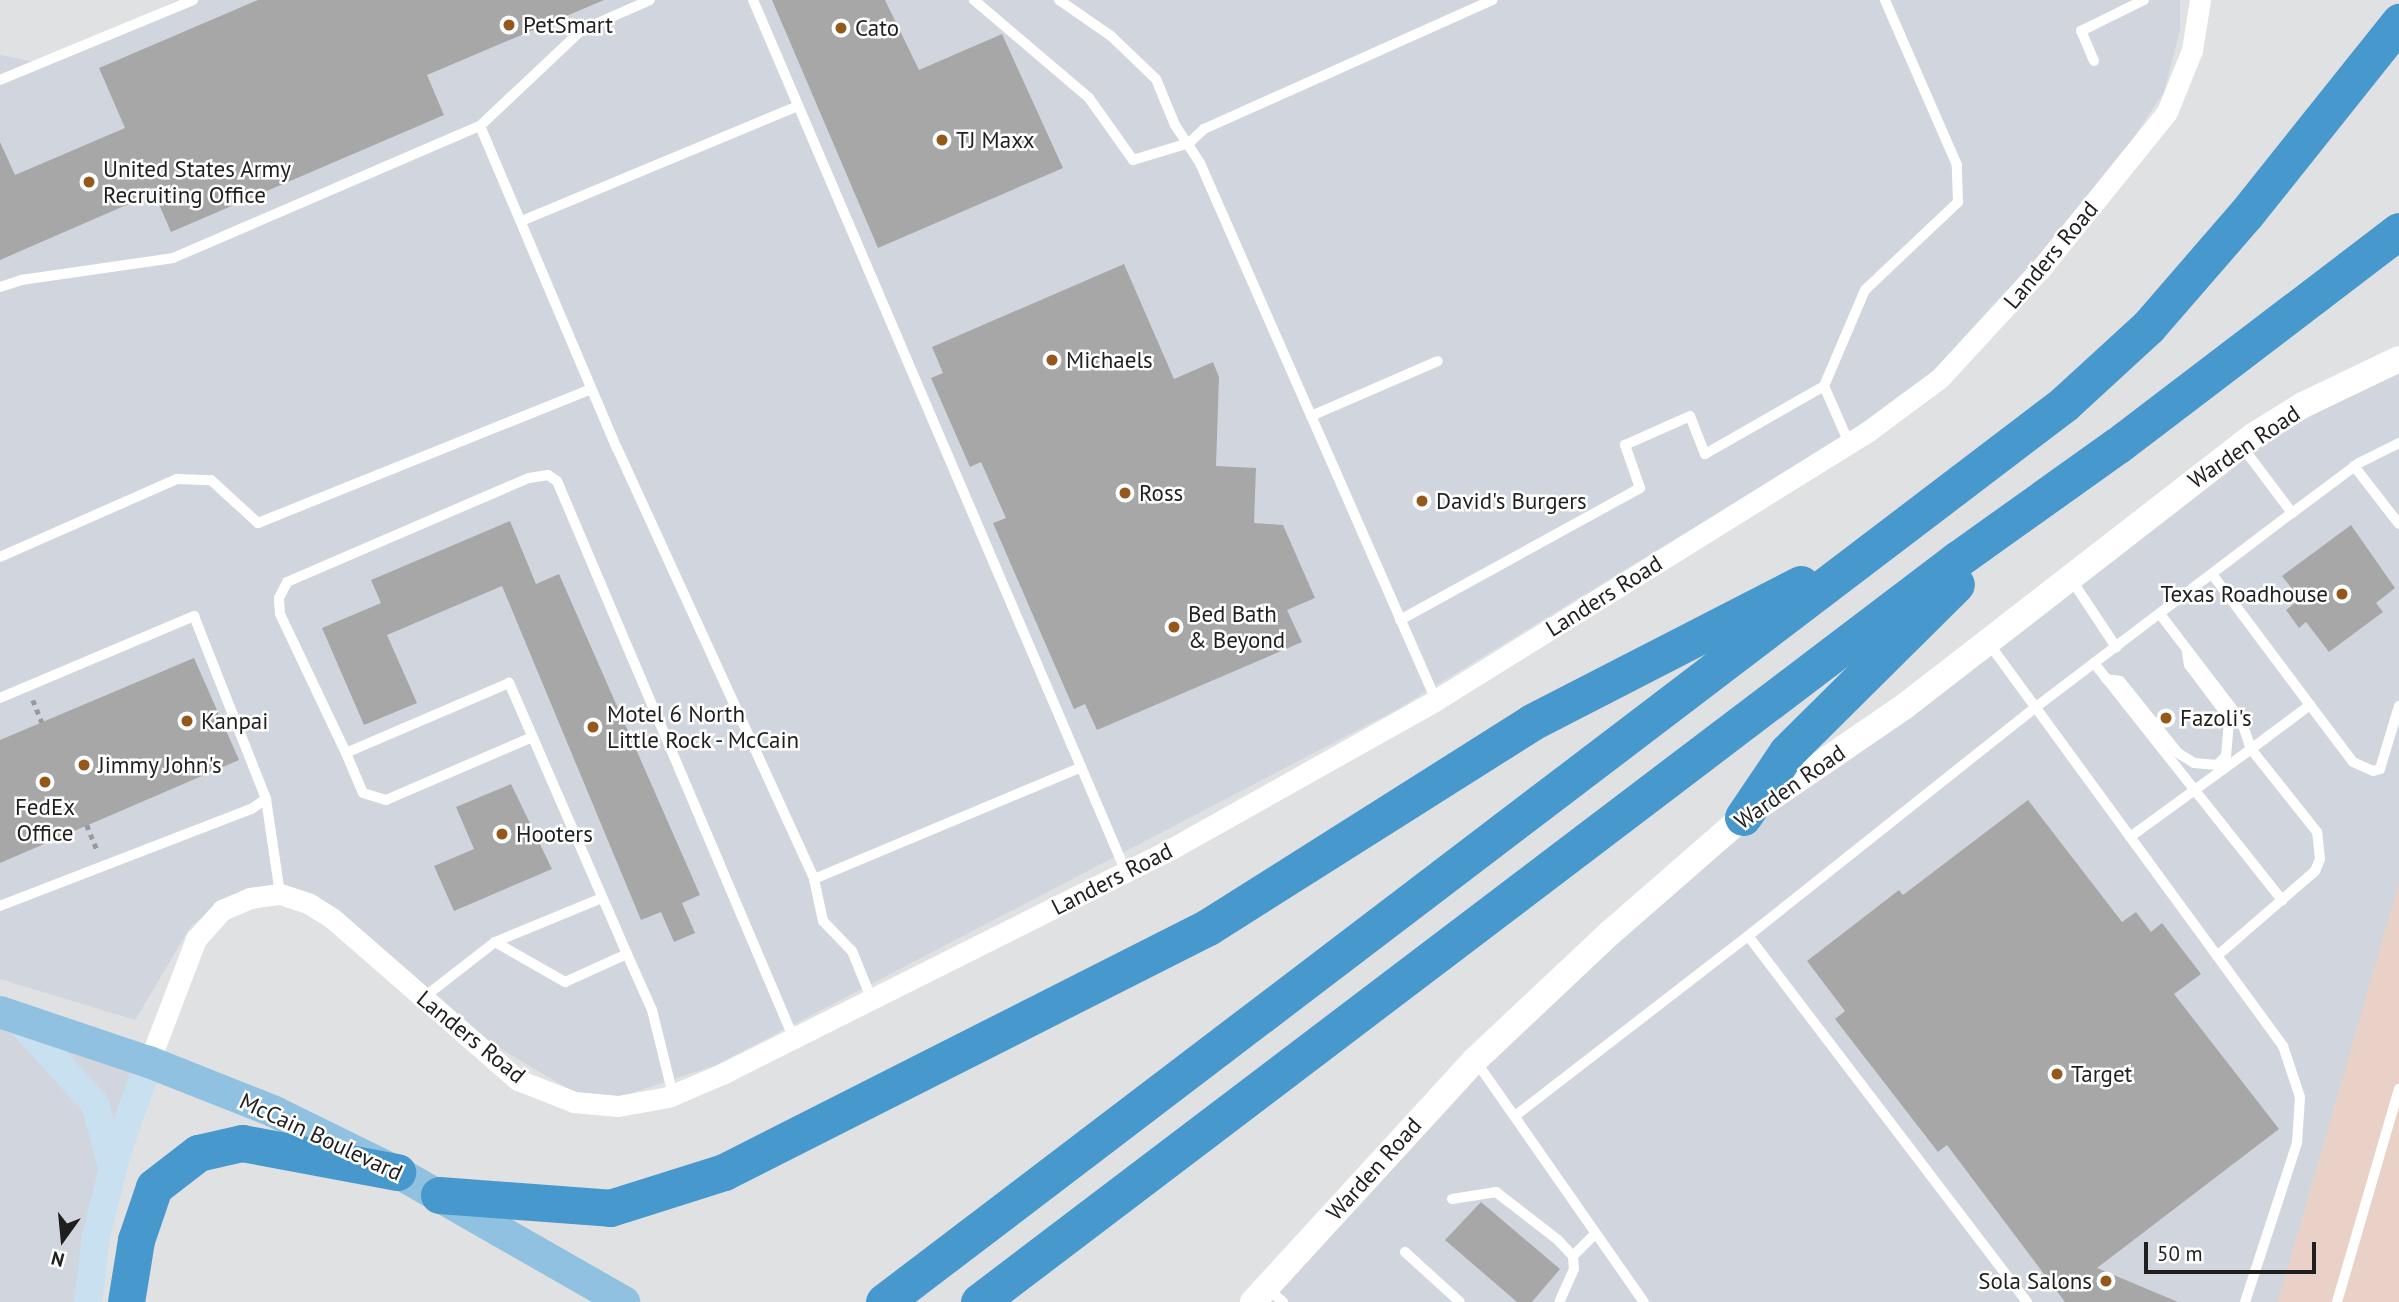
<!DOCTYPE html>
<html>
<head>
<meta charset="utf-8">
<style>
	body { margin:0 }
	#map { position:relative; width:2399px; height:1302px; overflow:hidden; background:#e0e1e2; font-family:"PT Sans",sans-serif }
	div>[style] { position:absolute }
	[style*='--x'] { left:calc(var(--x)*1px); top:calc(var(--y)*1px); width:calc(var(--w)*1px); rotate:calc(var(--a)*1deg) }
	.built>* { inset:0; background:#d1d6de }
	.education>* { inset:0; background:#e9d1c8 }
	.building>* { inset:0; background:#a8a7a8 }
	.path>* { height:4.5px; margin-top:-2.25px; transform-origin:0; background:repeating-linear-gradient(90deg,#999a9b 0 5px,transparent 0 10px) }
	.service>* { height:10px; margin:-5px; padding:0 5px; transform-origin:5px; border-radius:5px; background:#fff }
	.minor>* { height:21px; margin:-10.5px; padding:0 10.5px; transform-origin:10.5px; border-radius:10.5px; background:#fff }
	.tertiary>* { height:26px; margin:-13px; padding:0 13px; transform-origin:13px; border-radius:13px; background:#fff }
	.secondary>* { height:28px; margin:-14px; padding:0 14px; transform-origin:14px; border-radius:14px; background:#c8e0f0 }
	.primary>* { height:32px; margin:-16px; padding:0 16px; transform-origin:16px; border-radius:16px; background:#91c1e1 }
	.motorway>* { height:37px; margin:-18.5px; padding:0 18.5px; transform-origin:18.5px; border-radius:18.5px; background:#4798cd }
	.dots>* { width:19px; height:19px; translate:-50% -50%; box-sizing:border-box; border:4px solid #fff; border-radius:50% }
	span { translate:-50% -50%; white-space:nowrap; text-align:center; line-height:1.15; -webkit-text-stroke:5px #fff; paint-order:stroke }
	.poi-label { font-size:23px; color:#1f1f20 }
	.left { translate:0 -50%; text-align:left }
	.right { translate:-100% -50%; text-align:right }
	.street-label { font-size:23px; color:#1f1f20 }
	.north { position:absolute; left:28px; top:1204px; width:70px; height:70px; -webkit-text-stroke:5px #fff; paint-order:stroke; rotate:195deg; font-size:19px; font-weight:700; line-height:28px; text-align:center; color:#1f1f20 }
	.north::after { content:''; display:block; margin:auto; width:24px; height:32px; background:#1f1f20; clip-path:polygon(50% 0,100% 100%,50% 72%,0 100%) }
	.scale { position:absolute; left:2144px; top:1242px; width:172px; height:32px; box-sizing:border-box; border:4px solid #1f1f20; border-top:0; padding-left:9px; font-size:21px; line-height:24px; white-space:nowrap; color:#1f1f20; -webkit-text-stroke:5px #fff; paint-order:stroke }
</style>
</head>
<body>
<div id="map">
	<div class="built">
		<div style="clip-path:polygon(177px 0,2180px 0,2180px 30px,2164px 92px,2122px 155px,1958px 356px,1871px 419px,1396px 710px,716px 1065px,596px 1105px,438px 1012px,318px 896px,232px 896px,191px 926px,135px 1020px,0 979px,0 55px,46px 64px)"></div>
		<div style="clip-path:polygon(2399px 362px,2399px 912px,2284px 1302px,1252px 1302px,1522px 1014px,1816px 770px,2217px 462px)"></div>
		<div style="clip-path:polygon(0 1027px,144px 1074px,88px 1302px,0 1302px)"></div>
	</div>
	<div class="education">
		<div style="clip-path:polygon(2399px 883px,2399px 1302px,2278px 1302px)"></div>
	</div>
	<div class="building">
		<div style="clip-path:polygon(258px 0,604px 0,427px 75px,444px 115px,171px 232px,154px 193px,0 260px,0 142px,15px 175px,125px 128px,99px 68px)"></div>
		<div style="clip-path:polygon(772px 0,885px 0,919px 70px,1002px 34px,1063px 168px,878px 248px)"></div>
		<div style="clip-path:polygon(1124px 264px,1174px 379px,1213px 362px,1219px 377px,1216px 466px,1256px 468px,1254px 523px,1283px 525px,1315px 598px,1287px 610px,1302px 642px,1097px 730px,1085px 704px,1074px 709px,1042px 636px,993px 523px,1006px 518px,981px 462px,970px 467px,931px 378px,943px 373px,932px 347px)"></div>
		<div style="clip-path:polygon(510px 521px,536px 584px,559px 574px,700px 895px,682px 903px,695px 933px,674px 942px,661px 912px,641px 920px,502px 586px,387px 635px,417px 703px,364px 725px,322px 628px,381px 603px,371px 580px)"></div>
		<div style="clip-path:polygon(2351px 525px,2395px 588px,2376px 603px,2383px 612px,2329px 652px,2306px 622px,2299px 628px,2286px 610px,2300px 599px,2282px 576px)"></div>
		<div style="clip-path:polygon(194px 658px,239px 760px,0 863px,0 740px)"></div>
		<div style="clip-path:polygon(511px 784px,552px 869px,454px 911px,434px 866px,474px 849px,456px 807px)"></div>
		<div style="clip-path:polygon(2028px 800px,2122px 922px,2136px 912px,2151px 932px,2162px 923px,2201px 974px,2174px 994px,2279px 1129px,2097px 1268px,2178px 1302px,2065px 1302px,1947px 1145px,1938px 1152px,1835px 1019px,1845px 1011px,1807px 961px,1899px 890px,1903px 895px)"></div>
		<div style="clip-path:polygon(1481px 1202px,1560px 1269px,1532px 1302px,1517px 1302px,1445px 1240px)"></div>
	</div>
	<div class="path">
		<div style="--x:33;--y:700;--w:24;--a:68"></div>
		<div style="--x:87;--y:825;--w:29;--a:68"></div>
	</div>
	<div class="service">
		<div style="--x:753;--y:0;--w:948;--a:66.84"></div>
		<div style="--x:974;--y:0;--w:151;--a:40.4"></div>
		<div style="--x:1089;--y:98;--w:76;--a:54.6"></div>
		<div style="--x:1133;--y:160;--w:59;--a:-16.9"></div>
		<div style="--x:1189;--y:143;--w:21;--a:-43"></div>
		<div style="--x:1204;--y:129;--w:316;--a:-24.1"></div>
		<div style="--x:1059;--y:0;--w:63;--a:34.7"></div>
		<div style="--x:1111;--y:36;--w:62;--a:43.7"></div>
		<div style="--x:1156;--y:79;--w:50;--a:67.6"></div>
		<div style="--x:1175;--y:125;--w:45;--a:56.7"></div>
		<div style="--x:1200;--y:163;--w:587;--a:66.28"></div>
		<div style="--x:2094;--y:61;--w:33;--a:-113"></div>
		<div style="--x:2081;--y:31;--w:70;--a:-26.2"></div>
		<div style="--x:0;--y:80;--w:209;--a:-22.5"></div>
		<div style="--x:480;--y:126;--w:350;--a:67"></div>
		<div style="--x:617;--y:448;--w:474;--a:65.4"></div>
		<div style="--x:814;--y:879;--w:43;--a:77.9"></div>
		<div style="--x:823;--y:921;--w:42;--a:46"></div>
		<div style="--x:852;--y:951;--w:53;--a:67.8"></div>
		<div style="--x:524;--y:220;--w:297;--a:-22.6"></div>
		<div style="--x:0;--y:287;--w:22;--a:-18"></div>
		<div style="--x:21;--y:280;--w:154;--a:-8.2"></div>
		<div style="--x:173;--y:258;--w:334;--a:-23.3"></div>
		<div style="--x:480;--y:126;--w:140;--a:-43.3"></div>
		<div style="--x:582;--y:30;--w:74;--a:-23.8"></div>
		<div style="--x:1311;--y:416;--w:138;--a:-23.4"></div>
		<div style="--x:1849;--y:443;--w:62;--a:-113.7"></div>
		<div style="--x:1824;--y:386;--w:104;--a:-66.9"></div>
		<div style="--x:1865;--y:290;--w:128;--a:-43.4"></div>
		<div style="--x:1958;--y:202;--w:37;--a:-92"></div>
		<div style="--x:1957;--y:165;--w:180;--a:-113.6"></div>
		<div style="--x:2241;--y:445;--w:85;--a:53.1"></div>
		<div style="--x:2292;--y:513;--w:84;--a:-36.7"></div>
		<div style="--x:2359;--y:463;--w:45;--a:-26.6"></div>
		<div style="--x:2354;--y:466;--w:73;--a:52.2"></div>
		<div style="--x:0;--y:557;--w:193;--a:-23.8"></div>
		<div style="--x:177;--y:479;--w:34;--a:2"></div>
		<div style="--x:211;--y:480;--w:64;--a:42.5"></div>
		<div style="--x:258;--y:523;--w:359;--a:-21.9"></div>
		<div style="--x:2212;--y:574;--w:164;--a:53.2"></div>
		<div style="--x:2071;--y:579;--w:82;--a:56.5"></div>
		<div style="--x:1400;--y:620;--w:274;--a:-28.8"></div>
		<div style="--x:1640;--y:488;--w:46;--a:-109.2"></div>
		<div style="--x:1625;--y:445;--w:71;--a:-24"></div>
		<div style="--x:1690;--y:416;--w:41;--a:68.5"></div>
		<div style="--x:1705;--y:454;--w:137;--a:-29.7"></div>
		<div style="--x:1987;--y:641;--w:502;--a:53.84"></div>
		<div style="--x:2283;--y:1046;--w:54;--a:71.6"></div>
		<div style="--x:2300;--y:1097;--w:46;--a:93.7"></div>
		<div style="--x:2297;--y:1143;--w:167;--a:108.1"></div>
		<div style="--x:2094;--y:663;--w:303;--a:51.6"></div>
		<div style="--x:2106;--y:679;--w:14;--a:8"></div>
		<div style="--x:2120;--y:681;--w:92;--a:51.1"></div>
		<div style="--x:2178;--y:753;--w:19;--a:32"></div>
		<div style="--x:2194;--y:763;--w:23;--a:5"></div>
		<div style="--x:2217;--y:765;--w:13;--a:-45"></div>
		<div style="--x:2226;--y:756;--w:38;--a:-85"></div>
		<div style="--x:2229;--y:718;--w:66;--a:-127"></div>
		<div style="--x:2189;--y:665;--w:12;--a:-99"></div>
		<div style="--x:0;--y:698;--w:211;--a:-22.9"></div>
		<div style="--x:194;--y:616;--w:197;--a:68.5"></div>
		<div style="--x:266;--y:799;--w:18;--a:146"></div>
		<div style="--x:251;--y:809;--w:269;--a:158.9"></div>
		<div style="--x:346;--y:753;--w:43;--a:67"></div>
		<div style="--x:363;--y:793;--w:24;--a:17"></div>
		<div style="--x:386;--y:800;--w:159;--a:-23.3"></div>
		<div style="--x:266;--y:799;--w:96;--a:81.6"></div>
		<div style="--x:2130;--y:837;--w:150;--a:-36"></div>
		<div style="--x:2251;--y:749;--w:31;--a:-109"></div>
		<div style="--x:2241;--y:720;--w:133;--a:-127.4"></div>
		<div style="--x:814;--y:879;--w:287;--a:-22.7"></div>
		<div style="--x:495;--y:942;--w:116;--a:-22.4"></div>
		<div style="--x:627;--y:954;--w:296;--a:-113.5"></div>
		<div style="--x:509;--y:683;--w:177;--a:156.8"></div>
		<div style="--x:346;--y:753;--w:154;--a:-115.4"></div>
		<div style="--x:280;--y:614;--w:16;--a:-94"></div>
		<div style="--x:279;--y:598;--w:18;--a:-63"></div>
		<div style="--x:287;--y:582;--w:263;--a:-23.3"></div>
		<div style="--x:529;--y:478;--w:19;--a:-9"></div>
		<div style="--x:548;--y:475;--w:11;--a:34"></div>
		<div style="--x:557;--y:481;--w:606;--a:66.99"></div>
		<div style="--x:2217;--y:956;--w:130;--a:-40.9"></div>
		<div style="--x:2315;--y:871;--w:13;--a:-67"></div>
		<div style="--x:2320;--y:859;--w:27;--a:-96"></div>
		<div style="--x:2317;--y:832;--w:106;--a:-128.5"></div>
		<div style="--x:2251;--y:749;--w:74;--a:-36.7"></div>
		<div style="--x:2310;--y:705;--w:71;--a:53"></div>
		<div style="--x:2353;--y:762;--w:22;--a:24"></div>
		<div style="--x:2373;--y:771;--w:7;--a:-16"></div>
		<div style="--x:2380;--y:769;--w:66;--a:-73.2"></div>
		<div style="--x:423;--y:998;--w:91;--a:-37.9"></div>
		<div style="--x:495;--y:942;--w:81;--a:29.7"></div>
		<div style="--x:565;--y:982;--w:68;--a:-24.3"></div>
		<div style="--x:627;--y:954;--w:61;--a:65.9"></div>
		<div style="--x:652;--y:1010;--w:88;--a:76.1"></div>
		<div style="--x:1475;--y:1060;--w:295;--a:55.1"></div>
		<div style="--x:1515;--y:1116;--w:294;--a:-37.7"></div>
		<div style="--x:1452;--y:1199;--w:45;--a:-9"></div>
		<div style="--x:1496;--y:1192;--w:78;--a:37.7"></div>
		<div style="--x:1558;--y:1240;--w:22;--a:47"></div>
		<div style="--x:1573;--y:1256;--w:13;--a:86"></div>
		<div style="--x:1574;--y:1269;--w:36;--a:114"></div>
		<div style="--x:1405;--y:1252;--w:74;--a:42.3"></div>
		<div style="--x:1573;--y:1256;--w:31;--a:-45"></div>
		<div style="--x:1266;--y:1288;--w:22;--a:39"></div>
		<div style="--x:2027;--y:1302;--w:460;--a:-127.3"></div>
		<div style="--x:1748;--y:936;--w:368;--a:-38.5"></div>
		<div style="--x:2036;--y:707;--w:321;--a:-37.2"></div>
		<div style="--x:2337;--y:1302;--w:222;--a:-73.8"></div>
	</div>
	<div class="minor">
		<div style="--x:149;--y:1062;--w:132;--a:-69.1"></div>
		<div style="--x:196;--y:939;--w:39;--a:-48"></div>
		<div style="--x:222;--y:910;--w:30;--a:-23"></div>
		<div style="--x:250;--y:898;--w:30;--a:-8"></div>
		<div style="--x:280;--y:894;--w:29;--a:18"></div>
		<div style="--x:308;--y:903;--w:28;--a:32"></div>
		<div style="--x:332;--y:918;--w:247;--a:41.1"></div>
		<div style="--x:518;--y:1080;--w:60;--a:21.4"></div>
		<div style="--x:574;--y:1102;--w:44;--a:5.2"></div>
		<div style="--x:618;--y:1106;--w:51;--a:-10.2"></div>
		<div style="--x:668;--y:1097;--w:59;--a:-23.1"></div>
		<div style="--x:722;--y:1074;--w:502;--a:-26.62"></div>
		<div style="--x:1171;--y:849;--w:304;--a:-29.3"></div>
		<div style="--x:1436;--y:700;--w:508;--a:-31.87"></div>
		<div style="--x:1867;--y:432;--w:91;--a:-36.5"></div>
		<div style="--x:1940;--y:378;--w:151;--a:-47.4"></div>
		<div style="--x:2042;--y:267;--w:199;--a:-51.1"></div>
		<div style="--x:2167;--y:112;--w:67;--a:-68"></div>
		<div style="--x:2192;--y:50;--w:51;--a:-80.9"></div>
	</div>
	<div class="tertiary">
		<div style="--x:1253;--y:1302;--w:328;--a:-47.5"></div>
		<div style="--x:1475;--y:1060;--w:185;--a:-43.3"></div>
		<div style="--x:1610;--y:933;--w:176;--a:-41.1"></div>
		<div style="--x:1743;--y:817;--w:196;--a:-34.4"></div>
		<div style="--x:1905;--y:706;--w:440;--a:-37.8"></div>
		<div style="--x:2253;--y:436;--w:59;--a:-31.8"></div>
		<div style="--x:2303;--y:405;--w:106;--a:-25.6"></div>
	</div>
	<div class="secondary">
		<div style="--x:16;--y:1017;--w:118;--a:47.8"></div>
		<div style="--x:95;--y:1104;--w:61;--a:74.8"></div>
		<div style="--x:88;--y:1302;--w:66;--a:-83.1"></div>
		<div style="--x:96;--y:1236;--w:90;--a:-75.8"></div>
		<div style="--x:118;--y:1149;--w:92;--a:-70.4"></div>
	</div>
	<div class="primary">
		<div style="--x:0;--y:1012;--w:157;--a:18.6"></div>
		<div style="--x:149;--y:1062;--w:136;--a:21.6"></div>
		<div style="--x:275;--y:1112;--w:136;--a:26.2"></div>
		<div style="--x:397;--y:1172;--w:262;--a:29.8"></div>
	</div>
	<div class="motorway">
		<div style="--x:1743;--y:817;--w:78;--a:-55.9"></div>
		<div style="--x:1787;--y:752;--w:238;--a:-44.8"></div>
		<div style="--x:439;--y:1195;--w:171;--a:4.3"></div>
		<div style="--x:610;--y:1208;--w:120;--a:-17.5"></div>
		<div style="--x:724;--y:1172;--w:542;--a:-26.85"></div>
		<div style="--x:1208;--y:927;--w:383;--a:-32.3"></div>
		<div style="--x:1532;--y:722;--w:302;--a:-27.2"></div>
		<div style="--x:126;--y:1302;--w:63;--a:-80.8"></div>
		<div style="--x:136;--y:1240;--w:56;--a:-71.2"></div>
		<div style="--x:154;--y:1187;--w:56;--a:-37.7"></div>
		<div style="--x:198;--y:1153;--w:45;--a:-12.8"></div>
		<div style="--x:242;--y:1143;--w:158;--a:10.6"></div>
		<div style="--x:884;--y:1302;--w:1483;--a:-37.27"></div>
		<div style="--x:2064;--y:404;--w:114;--a:-42.5"></div>
		<div style="--x:2148;--y:327;--w:150;--a:-49.1"></div>
		<div style="--x:2246;--y:214;--w:246;--a:-51.4"></div>
		<div style="--x:979;--y:1302;--w:1229;--a:-37.2"></div>
		<div style="--x:1958;--y:559;--w:196;--a:-35.5"></div>
		<div style="--x:2118;--y:445;--w:353;--a:-37.3"></div>
	</div>
	<div class="dots">
		<div style="left:509px;top:25px;background:#94591a"></div>
		<div style="left:841px;top:28px;background:#94591a"></div>
		<div style="left:942px;top:140px;background:#94591a"></div>
		<div style="left:89px;top:182px;background:#94591a"></div>
		<div style="left:1052px;top:360px;background:#94591a"></div>
		<div style="left:1125px;top:493px;background:#94591a"></div>
		<div style="left:1422px;top:501px;background:#94591a"></div>
		<div style="left:2342px;top:594px;background:#94591a"></div>
		<div style="left:1174px;top:627px;background:#94591a"></div>
		<div style="left:2166px;top:718px;background:#94591a"></div>
		<div style="left:187px;top:721px;background:#94591a"></div>
		<div style="left:593px;top:727px;background:#94591a"></div>
		<div style="left:84px;top:765px;background:#94591a"></div>
		<div style="left:45px;top:782px;background:#94591a"></div>
		<div style="left:502px;top:834px;background:#94591a"></div>
		<div style="left:2057px;top:1074px;background:#94591a"></div>
		<div style="left:2106px;top:1281px;background:#94591a"></div>
	</div>
	<div class="poi-label">
		<span class="left" style="left:523px;top:25px">PetSmart</span>
		<span class="left" style="left:855px;top:28px">Cato</span>
		<span class="left" style="left:956px;top:140px">TJ Maxx</span>
		<span class="left" style="left:103px;top:182px">United States Army<br>Recruiting Office</span>
		<span class="left" style="left:1066px;top:360px">Michaels</span>
		<span class="left" style="left:1139px;top:493px">Ross</span>
		<span class="left" style="left:1436px;top:501px">David's Burgers</span>
		<span class="right" style="left:2328px;top:594px">Texas Roadhouse</span>
		<span class="left" style="left:1188px;top:627px">Bed Bath<br>&amp; Beyond</span>
		<span class="left" style="left:607px;top:727px">Motel 6 North<br>Little Rock - McCain</span>
		<span class="left" style="left:2180px;top:718px">Fazoli's</span>
		<span class="left" style="left:201px;top:721px">Kanpai</span>
		<span class="left" style="left:98px;top:765px">Jimmy John's</span>
		<span style="left:45px;top:820px">FedEx<br>Office</span>
		<span class="left" style="left:516px;top:834px">Hooters</span>
		<span class="left" style="left:2071px;top:1074px">Target</span>
		<span class="right" style="left:2092px;top:1281px">Sola Salons</span>
	</div>
	<div class="street-label">
		<span style="left:2051px;top:255px;rotate:-50deg">Landers Road</span>
		<span style="left:2244px;top:447px;rotate:-34deg">Warden Road</span>
		<span style="left:1604px;top:596px;rotate:-32deg">Landers Road</span>
		<span style="left:1790px;top:787px;rotate:-35deg">Warden Road</span>
		<span style="left:1112px;top:879px;rotate:-27deg">Landers Road</span>
		<span style="left:471px;top:1037px;rotate:39deg">Landers Road</span>
		<span style="left:321px;top:1137px;rotate:25deg">McCain Boulevard</span>
		<span style="left:1374px;top:1169px;rotate:-48deg">Warden Road</span>
	</div>
	<div class="north">N</div>
	<div class="scale">50 m</div>
</div>
</body>
</html>
